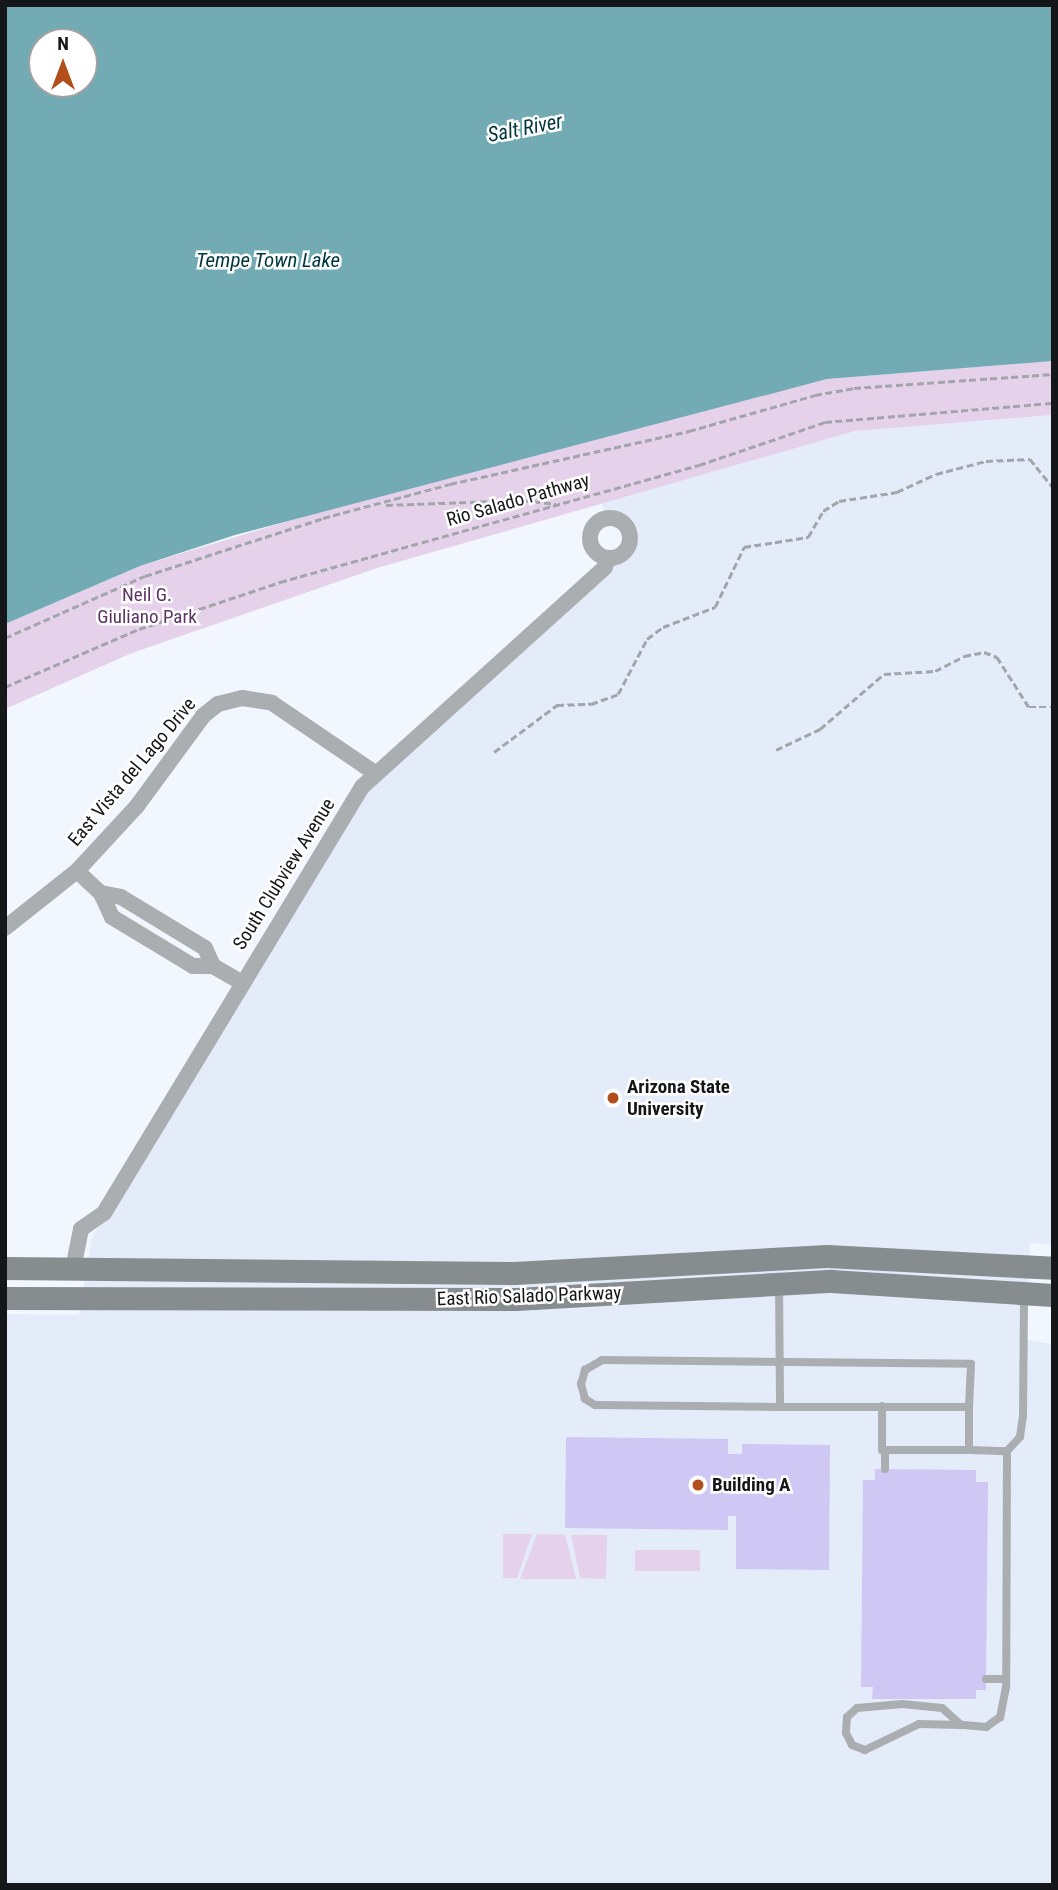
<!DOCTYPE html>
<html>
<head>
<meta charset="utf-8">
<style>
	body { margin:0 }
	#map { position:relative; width:1058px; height:1890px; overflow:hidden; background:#f2f6fe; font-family:"Roboto Condensed",sans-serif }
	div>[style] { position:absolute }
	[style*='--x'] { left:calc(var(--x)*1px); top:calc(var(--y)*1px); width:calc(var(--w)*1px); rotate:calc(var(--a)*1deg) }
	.built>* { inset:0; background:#e4ebf9 }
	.green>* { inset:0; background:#e6d1eb; transform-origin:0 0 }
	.water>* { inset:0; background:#72abb3 }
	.building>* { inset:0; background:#cfc8f4 }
	.path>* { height:2.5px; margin-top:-1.25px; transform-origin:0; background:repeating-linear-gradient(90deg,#a2a6ab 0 7px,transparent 0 10.5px) }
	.service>* { height:8px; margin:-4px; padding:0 4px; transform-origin:4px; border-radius:4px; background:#abaeb1 }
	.minor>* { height:16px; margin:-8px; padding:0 8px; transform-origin:8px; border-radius:8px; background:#abaeb1 }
	.minor>.ring { margin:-8px; padding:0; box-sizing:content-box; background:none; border:16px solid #abaeb1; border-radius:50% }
	.secondary>* { height:23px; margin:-11.5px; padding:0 11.5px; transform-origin:11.5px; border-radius:11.5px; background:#878c8f }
	.dots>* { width:19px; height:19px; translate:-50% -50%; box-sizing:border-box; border:4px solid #fff; border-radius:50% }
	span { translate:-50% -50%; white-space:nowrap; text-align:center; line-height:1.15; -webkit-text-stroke:5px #fff; paint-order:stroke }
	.street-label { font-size:19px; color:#141618 }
	.park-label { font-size:19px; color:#5b3464 }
	.poi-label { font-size:19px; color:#141618; font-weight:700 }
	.left { translate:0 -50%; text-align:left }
	.water-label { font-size:21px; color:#00373e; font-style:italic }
	.frame { position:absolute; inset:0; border:7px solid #141618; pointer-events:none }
	.north { position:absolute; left:28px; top:28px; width:70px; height:70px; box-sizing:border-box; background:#fff; border:2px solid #a1a2a3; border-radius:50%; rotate:0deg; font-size:19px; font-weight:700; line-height:28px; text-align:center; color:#141618 }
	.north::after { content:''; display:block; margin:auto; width:24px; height:32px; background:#b24e1a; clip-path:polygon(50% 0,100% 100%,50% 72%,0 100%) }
</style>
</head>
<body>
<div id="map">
	<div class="built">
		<div style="clip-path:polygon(1053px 415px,1053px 1244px,1030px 1243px,1027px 1340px,1053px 1344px,1053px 1885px,5px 1885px,5px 1314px,79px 1315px,92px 1239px,104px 1213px,363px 786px,626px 550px,628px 530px,619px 521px,606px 519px,602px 503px,855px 431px)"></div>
	</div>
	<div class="green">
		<div style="clip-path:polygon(1053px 361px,1053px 415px,855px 431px,377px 568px,132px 653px,5px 709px,5px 624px,140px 566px,364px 498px,827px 379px)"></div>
		<div style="clip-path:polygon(503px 1534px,532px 1534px,517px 1578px,503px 1578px)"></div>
		<div style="clip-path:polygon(537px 1534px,565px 1535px,576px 1579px,520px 1579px)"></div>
		<div style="clip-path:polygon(571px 1535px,607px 1535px,606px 1579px,580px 1578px)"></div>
		<div style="left:635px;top:1550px;width:65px;height:21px"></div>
	</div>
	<div class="water">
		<div style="clip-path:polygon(evenodd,5px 5px,1053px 5px,1053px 361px,827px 379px,235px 535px,140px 566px,5px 624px,5px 5px,42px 42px,84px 42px,84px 84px,42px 84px,42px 42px)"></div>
	</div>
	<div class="building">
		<div style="clip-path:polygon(566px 1437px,728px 1439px,728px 1454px,742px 1454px,742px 1444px,830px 1445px,829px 1570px,736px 1569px,736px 1516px,728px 1516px,728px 1530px,565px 1528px)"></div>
		<div style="clip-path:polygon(875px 1469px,976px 1470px,976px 1482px,988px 1482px,986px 1690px,976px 1690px,976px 1699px,872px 1699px,873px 1687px,861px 1687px,863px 1480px,875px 1480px)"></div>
	</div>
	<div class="path">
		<div style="--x:386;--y:505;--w:137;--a:-2.1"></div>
		<div style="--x:523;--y:500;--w:33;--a:7"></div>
		<div style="--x:5;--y:638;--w:153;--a:-23.9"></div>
		<div style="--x:145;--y:576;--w:187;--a:-18"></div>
		<div style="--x:323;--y:518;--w:131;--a:-15"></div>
		<div style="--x:450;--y:484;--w:245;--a:-12.5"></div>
		<div style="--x:689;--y:431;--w:131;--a:-15.9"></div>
		<div style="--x:815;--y:395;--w:40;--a:-10"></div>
		<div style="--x:854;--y:388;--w:199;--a:-4"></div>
		<div style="--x:5;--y:687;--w:146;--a:-23.4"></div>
		<div style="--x:139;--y:629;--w:149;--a:-18.4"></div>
		<div style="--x:280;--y:582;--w:435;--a:-15.6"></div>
		<div style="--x:699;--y:465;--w:133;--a:-18.8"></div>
		<div style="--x:825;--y:422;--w:229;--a:-4.8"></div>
		<div style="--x:776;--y:750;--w:49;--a:-25.5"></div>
		<div style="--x:820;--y:729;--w:84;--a:-40.7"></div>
		<div style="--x:884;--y:674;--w:51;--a:-3.4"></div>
		<div style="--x:935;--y:671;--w:33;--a:-27"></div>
		<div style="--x:964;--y:656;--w:20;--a:-11"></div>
		<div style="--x:984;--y:652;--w:14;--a:21"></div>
		<div style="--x:997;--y:657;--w:59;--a:57.4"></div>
		<div style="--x:1029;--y:707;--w:24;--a:0"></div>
		<div style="--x:494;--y:752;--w:79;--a:-36.7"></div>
		<div style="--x:557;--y:705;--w:34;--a:-2"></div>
		<div style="--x:591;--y:704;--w:29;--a:-20"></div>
		<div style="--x:618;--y:694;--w:62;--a:-62.2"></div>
		<div style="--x:647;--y:639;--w:20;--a:-37"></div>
		<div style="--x:663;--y:627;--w:56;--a:-21"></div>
		<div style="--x:715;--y:607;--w:67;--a:-64.2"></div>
		<div style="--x:744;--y:547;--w:65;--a:-8.9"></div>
		<div style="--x:808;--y:537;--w:30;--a:-60"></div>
		<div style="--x:823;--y:511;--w:19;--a:-32"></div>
		<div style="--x:839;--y:501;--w:59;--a:-8.8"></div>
		<div style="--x:897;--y:492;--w:43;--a:-24.8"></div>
		<div style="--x:936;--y:474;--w:52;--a:-14.6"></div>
		<div style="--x:986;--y:461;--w:44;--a:-2.6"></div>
		<div style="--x:1030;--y:459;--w:36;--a:51"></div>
	</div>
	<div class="service">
		<div style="--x:779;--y:1285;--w:122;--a:89.5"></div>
		<div style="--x:780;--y:1407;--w:189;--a:0"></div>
		<div style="--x:969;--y:1407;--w:43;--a:90"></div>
		<div style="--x:969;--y:1450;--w:38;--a:2"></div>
		<div style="--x:1007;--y:1451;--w:236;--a:90.2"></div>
		<div style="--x:1006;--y:1687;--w:31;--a:101"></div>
		<div style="--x:1000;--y:1717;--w:17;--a:144"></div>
		<div style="--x:986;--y:1727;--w:25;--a:-175"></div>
		<div style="--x:961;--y:1725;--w:25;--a:-138"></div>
		<div style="--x:942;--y:1708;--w:40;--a:-174.3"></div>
		<div style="--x:902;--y:1704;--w:45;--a:174.9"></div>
		<div style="--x:857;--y:1708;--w:13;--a:138"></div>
		<div style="--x:847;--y:1717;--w:16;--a:94"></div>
		<div style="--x:846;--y:1733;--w:13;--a:63"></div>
		<div style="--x:852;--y:1745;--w:14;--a:21"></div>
		<div style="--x:865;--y:1750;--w:60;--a:-25.7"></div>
		<div style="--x:919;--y:1724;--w:42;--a:1.4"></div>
		<div style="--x:882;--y:1406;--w:44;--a:90"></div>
		<div style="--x:882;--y:1450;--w:87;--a:0"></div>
		<div style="--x:780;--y:1407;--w:185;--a:-179.4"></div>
		<div style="--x:595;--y:1405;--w:12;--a:-149"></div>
		<div style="--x:585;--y:1399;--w:16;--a:-105"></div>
		<div style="--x:581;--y:1384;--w:15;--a:-74"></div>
		<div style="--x:585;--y:1370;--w:20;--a:-30"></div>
		<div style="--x:602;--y:1360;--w:369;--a:0.6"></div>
		<div style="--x:971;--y:1364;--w:43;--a:92.7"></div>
		<div style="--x:885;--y:1450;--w:19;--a:90"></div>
		<div style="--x:1007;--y:1451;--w:19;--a:-47"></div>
		<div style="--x:1020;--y:1437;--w:22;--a:-82"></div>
		<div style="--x:1023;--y:1415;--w:120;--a:-89.5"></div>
		<div style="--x:986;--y:1679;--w:20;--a:0"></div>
	</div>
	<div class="minor">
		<div class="ring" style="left:590px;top:518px;width:24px;height:24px"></div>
		<div style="--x:77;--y:871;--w:33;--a:43"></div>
		<div style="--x:101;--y:893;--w:20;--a:11"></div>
		<div style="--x:121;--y:897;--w:98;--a:31.3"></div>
		<div style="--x:205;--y:948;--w:20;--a:66"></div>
		<div style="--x:213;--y:966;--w:20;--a:180"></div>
		<div style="--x:193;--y:966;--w:95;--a:-148.8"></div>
		<div style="--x:112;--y:917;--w:26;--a:-115"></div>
		<div style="--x:5;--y:928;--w:92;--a:-38.4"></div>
		<div style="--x:77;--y:871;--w:88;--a:-47.3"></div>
		<div style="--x:137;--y:806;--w:112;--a:-53.7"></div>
		<div style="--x:203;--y:716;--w:19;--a:-39"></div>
		<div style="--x:218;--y:704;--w:25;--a:-14"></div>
		<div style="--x:242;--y:698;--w:30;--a:9"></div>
		<div style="--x:272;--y:703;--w:125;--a:34.2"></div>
		<div style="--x:213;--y:966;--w:34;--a:30"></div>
		<div style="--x:73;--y:1269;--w:41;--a:-78.7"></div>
		<div style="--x:81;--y:1229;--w:28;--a:-35"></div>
		<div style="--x:104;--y:1213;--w:499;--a:-58.8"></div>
		<div style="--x:363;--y:786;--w:326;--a:-42.1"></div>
		<div style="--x:605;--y:567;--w:9;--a:-72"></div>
	</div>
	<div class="secondary">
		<div style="--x:5;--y:1268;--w:509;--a:0.56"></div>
		<div style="--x:514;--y:1273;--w:313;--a:-3.1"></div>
		<div style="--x:827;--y:1256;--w:226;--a:3"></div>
		<div style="--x:5;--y:1298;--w:511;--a:0.11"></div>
		<div style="--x:516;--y:1299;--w:316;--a:-3.3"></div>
		<div style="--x:831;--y:1281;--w:222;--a:3.6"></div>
	</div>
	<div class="dots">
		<div style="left:613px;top:1098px;background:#b24e1a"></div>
		<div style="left:698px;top:1485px;background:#b24e1a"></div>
	</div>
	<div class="street-label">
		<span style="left:518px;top:500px;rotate:-16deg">Rio Salado Pathway</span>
		<span style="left:132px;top:772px;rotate:-50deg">East Vista del Lago Drive</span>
		<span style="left:284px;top:874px;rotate:-58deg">South Clubview Avenue</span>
		<span style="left:529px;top:1296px;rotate:-2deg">East Rio Salado Parkway</span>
	</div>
	<div class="park-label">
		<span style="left:147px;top:606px">Neil G.<br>Giuliano Park</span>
	</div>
	<div class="poi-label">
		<span class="left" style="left:627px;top:1098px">Arizona State<br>University</span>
		<span class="left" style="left:712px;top:1485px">Building A</span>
	</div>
	<div class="water-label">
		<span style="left:525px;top:128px;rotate:-11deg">Salt River</span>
		<span style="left:268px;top:260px">Tempe Town Lake</span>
	</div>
	<div class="frame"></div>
	<div class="north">N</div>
</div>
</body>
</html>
